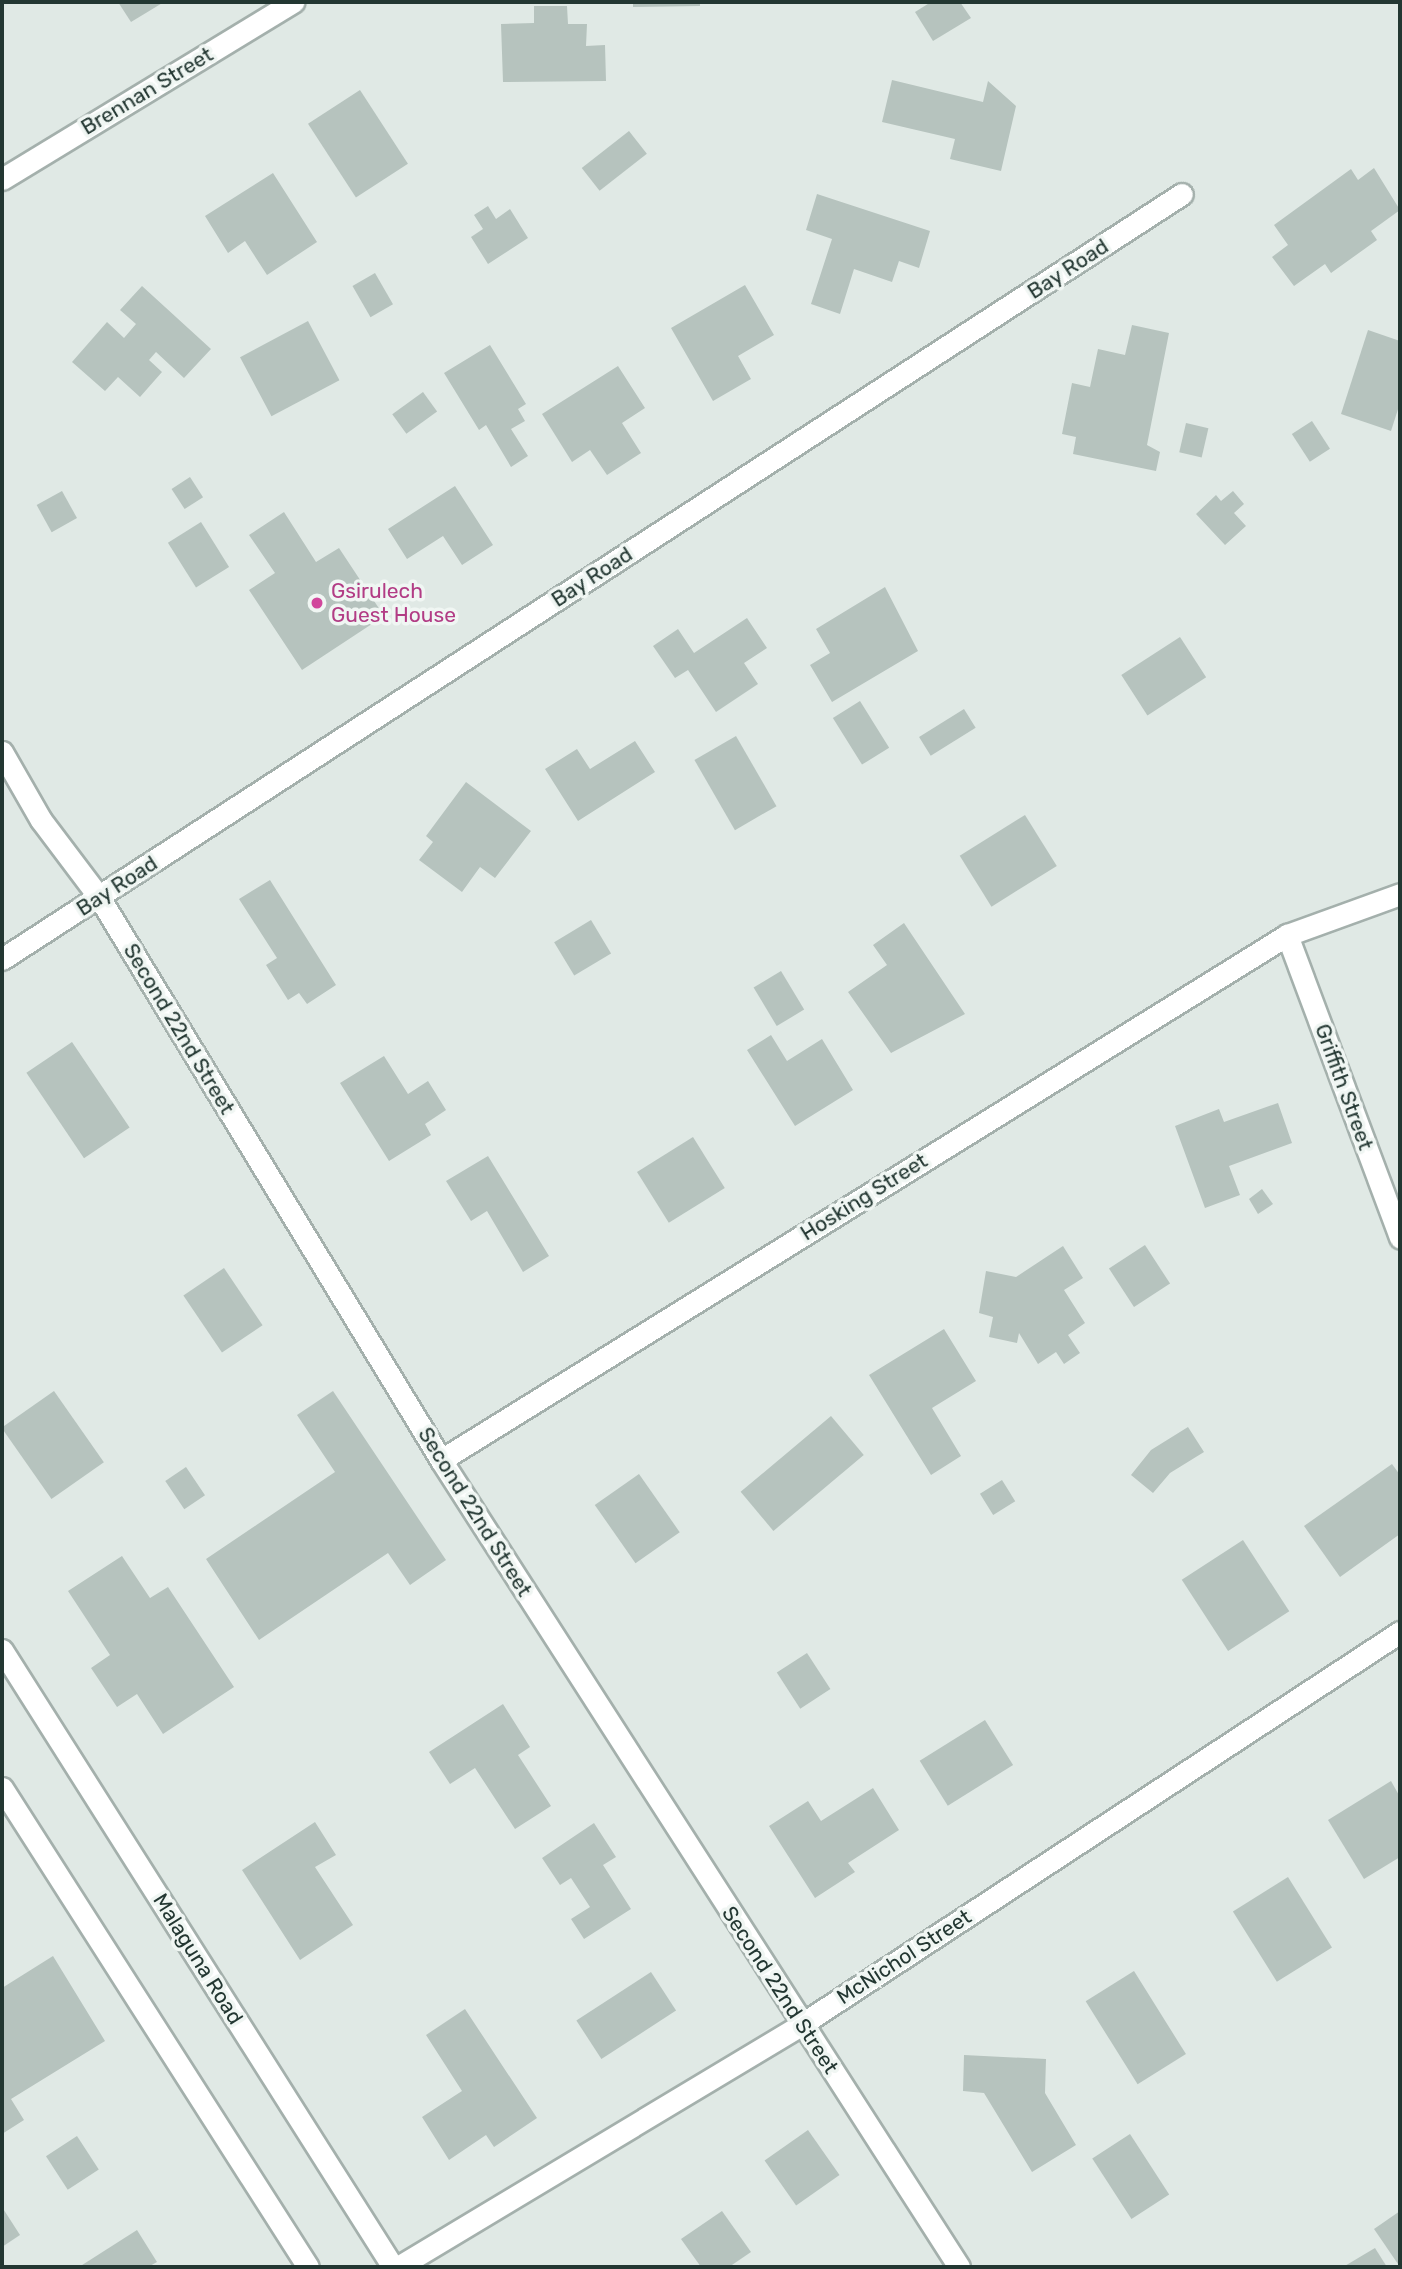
<!DOCTYPE html>
<html>
<head>
<meta charset="utf-8">
<style>
	body { margin:0 }
	#map { position:relative; width:1402px; height:2269px; overflow:hidden; background:#e0e9e5; font-family:Rubik,sans-serif }
	div>[style] { position:absolute }
	[style*='--x'] { left:calc(var(--x)*1px); top:calc(var(--y)*1px); width:calc(var(--w)*1px); rotate:calc(var(--a)*1deg) }
	.building>* { inset:0; background:#b6c3be; transform-origin:0 0 }
	.roads { filter:drop-shadow(2px 0 #a4b0ac) drop-shadow(-2px 0 #a4b0ac) drop-shadow(0 2px #a4b0ac) drop-shadow(0 -2px #a4b0ac) }
	.street>* { height:21px; margin:-10.5px; padding:0 10.5px; transform-origin:10.5px; border-radius:10.5px; background:#fff }
	.secondary>* { height:21px; margin:-10.5px; padding:0 10.5px; transform-origin:10.5px; border-radius:10.5px; background:#fff }
	.dots>* { width:19px; height:19px; translate:-50% -50%; box-sizing:border-box; border:4px solid #f0f6f3; border-radius:50% }
	span { translate:-50% -50%; white-space:nowrap; text-align:center; line-height:1.15; -webkit-text-stroke:7px #f0f6f3; paint-order:stroke }
	.street-label { font-size:21px; color:#233732 }
	.hotel-label { font-size:21px; color:#b23c85 }
	.left { translate:0 -50%; text-align:left }
	.frame { position:absolute; inset:0; border:4px solid #233732; pointer-events:none }
</style>
</head>
<body>
<div id="map">
	<div class="building">
		<div style="clip-path:polygon(118px 2px,164px 2px,131px 22px)"></div>
		<div style="clip-path:polygon(633px 2px,700px 2px,700px 6px,633px 7px)"></div>
		<div style="clip-path:polygon(931px 2px,960px 2px,971px 18px,933px 41px,915px 12px)"></div>
		<div style="clip-path:polygon(534px 6px,567px 6px,568px 24px,587px 24px,586px 46px,605px 45px,606px 81px,503px 82px,501px 24px,534px 23px)"></div>
		<div style="clip-path:polygon(892px 80px,983px 102px,988px 81px,1016px 106px,1001px 171px,950px 159px,955px 139px,882px 122px)"></div>
		<div style="left:360px;top:90px;width:88px;height:62px;rotate:57deg"></div>
		<div style="left:629px;top:131px;width:29px;height:60px;rotate:52deg"></div>
		<div style="clip-path:polygon(1374px 168px,1400px 210px,1371px 231px,1377px 240px,1331px 273px,1325px 264px,1294px 286px,1272px 257px,1288px 245px,1274px 225px,1351px 169px,1358px 180px)"></div>
		<div style="clip-path:polygon(273px 173px,317px 242px,267px 275px,245px 241px,228px 253px,205px 216px)"></div>
		<div style="clip-path:polygon(817px 194px,930px 231px,919px 268px,899px 261px,892px 282px,854px 269px,840px 314px,811px 304px,832px 239px,806px 230px)"></div>
		<div style="clip-path:polygon(488px 206px,496px 219px,510px 209px,528px 238px,488px 264px,471px 237px,483px 229px,474px 215px)"></div>
		<div style="left:375px;top:273px;width:36px;height:26px;rotate:60deg"></div>
		<div style="clip-path:polygon(745px 285px,774px 335px,738px 356px,751px 379px,713px 401px,671px 328px)"></div>
		<div style="clip-path:polygon(142px 286px,211px 349px,184px 378px,156px 352px,149px 360px,162px 372px,140px 397px,118px 377px,105px 391px,72px 362px,107px 322px,124px 338px,136px 324px,120px 310px)"></div>
		<div style="left:308px;top:321px;width:67px;height:77px;rotate:62deg"></div>
		<div style="clip-path:polygon(1132px 325px,1169px 333px,1147px 445px,1160px 452px,1156px 471px,1073px 454px,1076px 437px,1062px 434px,1072px 383px,1090px 387px,1098px 349px,1125px 355px)"></div>
		<div style="clip-path:polygon(1368px 330px,1400px 341px,1400px 403px,1391px 431px,1341px 414px)"></div>
		<div style="clip-path:polygon(490px 345px,526px 404px,518px 409px,525px 421px,511px 429px,528px 456px,511px 467px,486px 425px,479px 430px,444px 373px)"></div>
		<div style="clip-path:polygon(618px 366px,645px 408px,622px 423px,641px 453px,607px 475px,590px 450px,572px 462px,542px 414px)"></div>
		<div style="left:423px;top:392px;width:24px;height:38px;rotate:54deg"></div>
		<div style="left:1312px;top:421px;width:33px;height:24px;rotate:57deg"></div>
		<div style="left:1186px;top:423px;width:23px;height:30px;rotate:13deg"></div>
		<div style="left:190px;top:477px;width:24px;height:22px;rotate:57deg"></div>
		<div style="clip-path:polygon(455px 486px,493px 545px,462px 565px,443px 536px,407px 559px,388px 529px)"></div>
		<div style="left:62px;top:491px;width:31px;height:29px;rotate:61deg"></div>
		<div style="clip-path:polygon(1233px 491px,1244px 504px,1234px 513px,1246px 526px,1225px 545px,1196px 514px,1216px 495px,1221px 501px)"></div>
		<div style="clip-path:polygon(284px 512px,316px 562px,339px 548px,384px 616px,302px 670px,249px 590px,275px 573px,249px 535px)"></div>
		<div style="left:201px;top:522px;width:53px;height:39px;rotate:58deg"></div>
		<div style="clip-path:polygon(885px 587px,918px 651px,832px 702px,810px 665px,830px 653px,816px 629px)"></div>
		<div style="clip-path:polygon(747px 618px,767px 648px,744px 663px,758px 684px,716px 712px,688px 670px,675px 678px,653px 646px,678px 629px,694px 653px)"></div>
		<div style="left:1180px;top:637px;width:48px;height:70px;rotate:57deg"></div>
		<div style="left:860px;top:701px;width:55px;height:32px;rotate:58deg"></div>
		<div style="left:964px;top:709px;width:22px;height:53px;rotate:58deg"></div>
		<div style="left:736px;top:736px;width:81px;height:48px;rotate:60deg"></div>
		<div style="clip-path:polygon(635px 741px,655px 772px,578px 821px,545px 769px,577px 749px,590px 769px)"></div>
		<div style="clip-path:polygon(466px 782px,531px 831px,495px 878px,480px 867px,462px 892px,419px 860px,433px 842px,426px 836px)"></div>
		<div style="left:1025px;top:815px;width:60px;height:77px;rotate:58deg"></div>
		<div style="clip-path:polygon(270px 880px,336px 985px,307px 1004px,299px 993px,288px 1000px,266px 965px,277px 958px,239px 899px)"></div>
		<div style="left:591px;top:920px;width:39px;height:43px;rotate:59deg"></div>
		<div style="clip-path:polygon(904px 923px,965px 1014px,891px 1053px,848px 992px,887px 965px,873px 945px)"></div>
		<div style="left:781px;top:971px;width:45px;height:32px;rotate:59deg"></div>
		<div style="clip-path:polygon(771px 1035px,787px 1061px,822px 1039px,853px 1090px,795px 1126px,747px 1050px)"></div>
		<div style="left:72px;top:1042px;width:103px;height:55px;rotate:56deg"></div>
		<div style="clip-path:polygon(384px 1056px,408px 1094px,428px 1081px,446px 1110px,425px 1124px,431px 1135px,389px 1161px,340px 1083px)"></div>
		<div style="clip-path:polygon(1278px 1103px,1292px 1143px,1229px 1166px,1240px 1195px,1205px 1208px,1175px 1126px,1219px 1109px,1224px 1122px)"></div>
		<div style="left:693px;top:1137px;width:60px;height:66px;rotate:58deg"></div>
		<div style="clip-path:polygon(488px 1156px,549px 1256px,523px 1272px,487px 1211px,471px 1221px,446px 1181px)"></div>
		<div style="clip-path:polygon(1262px 1189px,1273px 1204px,1258px 1214px,1249px 1199px)"></div>
		<div style="left:1145px;top:1245px;width:46px;height:43px;rotate:57deg"></div>
		<div style="clip-path:polygon(1063px 1246px,1083px 1278px,1064px 1290px,1085px 1323px,1068px 1335px,1080px 1353px,1064px 1364px,1056px 1352px,1038px 1364px,1019px 1333px,1017px 1343px,989px 1337px,993px 1317px,979px 1313px,986px 1271px,1016px 1277px)"></div>
		<div style="left:224px;top:1268px;width:69px;height:49px;rotate:56deg"></div>
		<div style="clip-path:polygon(944px 1329px,976px 1381px,932px 1408px,961px 1456px,931px 1475px,869px 1375px)"></div>
		<div style="left:54px;top:1391px;width:87px;height:64px;rotate:55deg"></div>
		<div style="clip-path:polygon(333px 1391px,446px 1560px,410px 1585px,388px 1553px,259px 1640px,206px 1559px,335px 1472px,297px 1415px)"></div>
		<div style="left:831px;top:1416px;width:51px;height:118px;rotate:50deg"></div>
		<div style="clip-path:polygon(1188px 1427px,1204px 1452px,1170px 1473px,1153px 1493px,1131px 1475px,1151px 1450px)"></div>
		<div style="clip-path:polygon(1392px 1464px,1400px 1475px,1400px 1534px,1340px 1577px,1304px 1526px)"></div>
		<div style="left:186px;top:1467px;width:34px;height:25px;rotate:56deg"></div>
		<div style="left:639px;top:1474px;width:71px;height:54px;rotate:55deg"></div>
		<div style="left:1002px;top:1480px;width:25px;height:26px;rotate:58deg"></div>
		<div style="left:1243px;top:1540px;width:85px;height:73px;rotate:57deg"></div>
		<div style="clip-path:polygon(122px 1556px,150px 1598px,168px 1587px,234px 1687px,163px 1734px,137px 1694px,117px 1707px,91px 1668px,110px 1655px,68px 1591px)"></div>
		<div style="left:807px;top:1653px;width:43px;height:36px;rotate:57deg"></div>
		<div style="clip-path:polygon(503px 1704px,530px 1747px,518px 1755px,551px 1806px,515px 1829px,475px 1768px,450px 1784px,429px 1752px)"></div>
		<div style="left:985px;top:1720px;width:53px;height:77px;rotate:58deg"></div>
		<div style="clip-path:polygon(1391px 1781px,1400px 1797px,1400px 1857px,1364px 1879px,1328px 1820px)"></div>
		<div style="clip-path:polygon(873px 1788px,899px 1830px,848px 1863px,855px 1872px,815px 1898px,769px 1826px,808px 1801px,821px 1821px)"></div>
		<div style="clip-path:polygon(315px 1822px,336px 1855px,315px 1867px,353px 1925px,300px 1960px,242px 1870px)"></div>
		<div style="clip-path:polygon(594px 1823px,616px 1857px,603px 1865px,631px 1909px,584px 1939px,571px 1919px,590px 1907px,571px 1878px,560px 1885px,542px 1858px)"></div>
		<div style="left:1288px;top:1877px;width:83px;height:65px;rotate:58deg"></div>
		<div style="clip-path:polygon(53px 1956px,105px 2041px,11px 2099px,24px 2120px,2px 2134px,2px 1988px)"></div>
		<div style="left:1134px;top:1971px;width:98px;height:57px;rotate:58deg"></div>
		<div style="left:651px;top:1972px;width:46px;height:89px;rotate:57deg"></div>
		<div style="clip-path:polygon(465px 2009px,537px 2118px,494px 2147px,486px 2135px,449px 2160px,422px 2117px,462px 2091px,426px 2035px)"></div>
		<div style="clip-path:polygon(964px 2055px,1046px 2059px,1045px 2093px,1076px 2145px,1032px 2172px,984px 2093px,963px 2091px)"></div>
		<div style="left:808px;top:2130px;width:55px;height:53px;rotate:55deg"></div>
		<div style="left:1130px;top:2134px;width:72px;height:45px;rotate:57deg"></div>
		<div style="left:77px;top:2136px;width:40px;height:37px;rotate:57deg"></div>
		<div style="clip-path:polygon(2px 2207px,20px 2235px,2px 2247px)"></div>
		<div style="clip-path:polygon(722px 2211px,751px 2252px,729px 2267px,701px 2267px,681px 2239px)"></div>
		<div style="clip-path:polygon(1400px 2211px,1400px 2263px,1398px 2264px,1374px 2229px)"></div>
		<div style="clip-path:polygon(137px 2230px,157px 2262px,148px 2267px,79px 2267px)"></div>
		<div style="clip-path:polygon(1375px 2248px,1387px 2267px,1343px 2267px)"></div>
	</div>
	<div class="roads">
		<div class="street">
			<div style="--x:2;--y:179;--w:341;--a:-31.3"></div>
			<div style="--x:2;--y:752;--w:78;--a:60.2"></div>
			<div style="--x:41;--y:820;--w:96;--a:53"></div>
			<div style="--x:99;--y:897;--w:659;--a:58.72"></div>
			<div style="--x:441;--y:1460;--w:959;--a:57.3"></div>
			<div style="--x:1287;--y:935;--w:323;--a:69.5"></div>
			<div style="--x:2;--y:959;--w:1406;--a:-32.96"></div>
			<div style="--x:441;--y:1460;--w:996;--a:-31.82"></div>
			<div style="--x:1287;--y:935;--w:120;--a:-19.9"></div>
			<div style="--x:398;--y:2267;--w:471;--a:-31"></div>
			<div style="--x:802;--y:2024;--w:715;--a:-33.25"></div>
		</div>
		<div class="secondary">
			<div style="--x:2;--y:1650;--w:730;--a:57.64"></div>
			<div style="--x:2;--y:1788;--w:568;--a:57.43"></div>
		</div>
	</div>
	<div class="dots">
		<div style="left:317px;top:603px;background:#d1479c"></div>
	</div>
	<div class="street-label">
		<span style="left:147px;top:91px;rotate:-31deg">Brennan Street</span>
		<span style="left:1068px;top:269px;rotate:-33deg">Bay Road</span>
		<span style="left:592px;top:577px;rotate:-33deg">Bay Road</span>
		<span style="left:117px;top:886px;rotate:-33deg">Bay Road</span>
		<span style="left:179px;top:1029px;rotate:59deg">Second 22nd Street</span>
		<span style="left:1344px;top:1087px;rotate:70deg">Griffith Street</span>
		<span style="left:864px;top:1197px;rotate:-32deg">Hosking Street</span>
		<span style="left:475px;top:1512px;rotate:58deg">Second 22nd Street</span>
		<span style="left:904px;top:1957px;rotate:-33deg">McNichol Street</span>
		<span style="left:198px;top:1959px;rotate:58deg">Malaguna Road</span>
		<span style="left:780px;top:1990px;rotate:57deg">Second 22nd Street</span>
	</div>
	<div class="hotel-label">
		<span class="left" style="left:331px;top:603px">Gsirulech<br>Guest House</span>
	</div>
	<div class="frame"></div>
</div>
</body>
</html>
